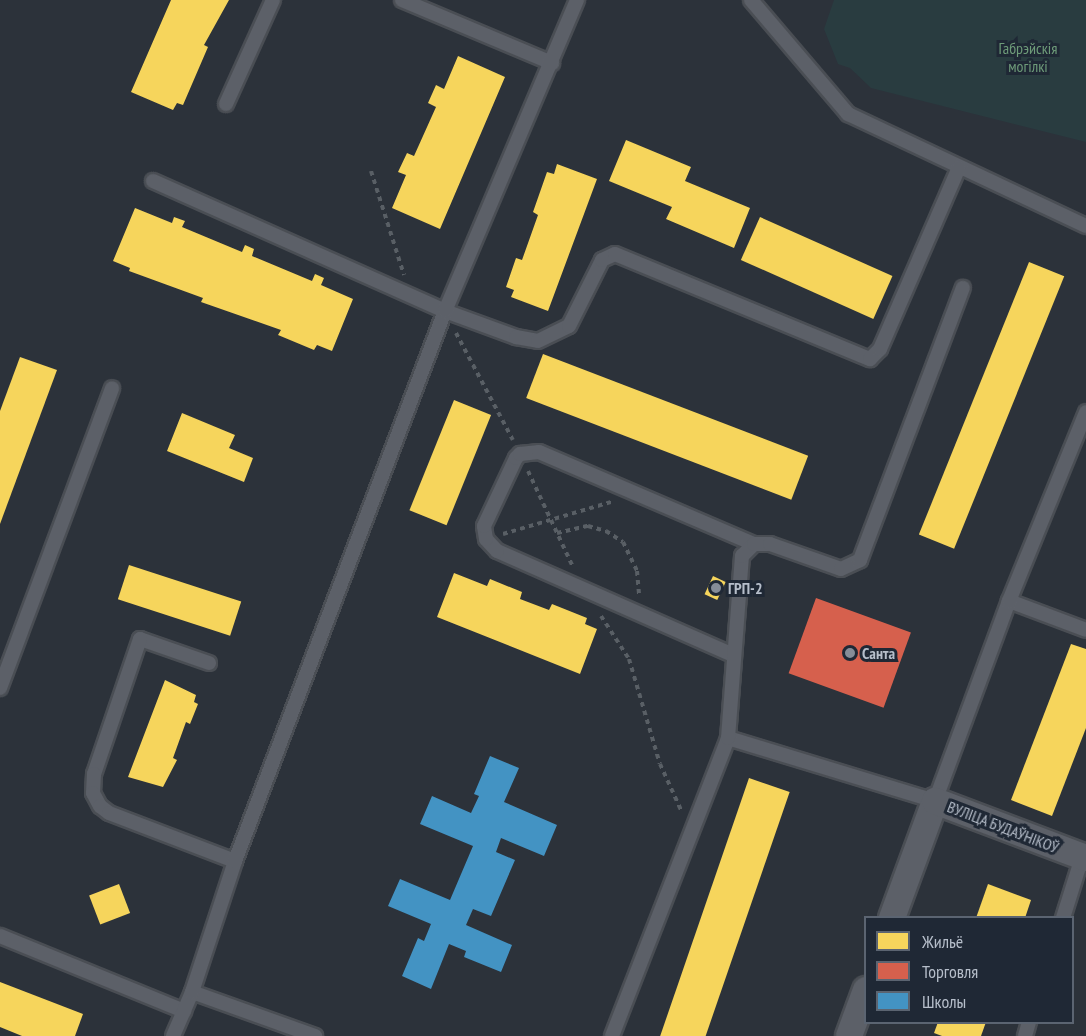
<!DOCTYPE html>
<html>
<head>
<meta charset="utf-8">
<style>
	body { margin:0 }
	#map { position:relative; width:1086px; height:1036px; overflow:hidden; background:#2c323a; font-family:"PT Sans Narrow",sans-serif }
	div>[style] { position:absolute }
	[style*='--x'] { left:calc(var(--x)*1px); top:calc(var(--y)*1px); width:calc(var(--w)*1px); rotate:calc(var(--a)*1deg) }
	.green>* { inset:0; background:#293c40 }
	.homes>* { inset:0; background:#f6d55c; transform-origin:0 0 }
	.shops>* { inset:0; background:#d6604d; transform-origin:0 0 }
	.schools>* { inset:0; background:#4393c3 }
	.path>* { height:4px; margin-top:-2px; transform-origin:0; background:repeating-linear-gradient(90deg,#595f65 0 4.5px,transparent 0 9px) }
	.roads { filter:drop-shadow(2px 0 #4a4e54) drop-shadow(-2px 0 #4a4e54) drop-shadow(0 2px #4a4e54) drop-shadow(0 -2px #4a4e54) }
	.service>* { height:14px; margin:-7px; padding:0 7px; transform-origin:7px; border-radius:7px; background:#5c6068 }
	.minor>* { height:26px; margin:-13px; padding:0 13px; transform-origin:13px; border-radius:13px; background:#5c6068 }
	.dots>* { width:16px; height:16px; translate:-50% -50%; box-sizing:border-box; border:3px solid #1f2835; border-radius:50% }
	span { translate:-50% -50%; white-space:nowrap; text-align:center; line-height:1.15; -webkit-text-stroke:6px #1f2835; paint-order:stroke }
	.park-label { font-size:16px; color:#6e9b79 }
	.poi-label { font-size:16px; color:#b6beca; font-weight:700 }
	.left { translate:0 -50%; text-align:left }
	.street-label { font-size:16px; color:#b6beca }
	.legend { position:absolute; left:864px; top:916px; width:210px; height:108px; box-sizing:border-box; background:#1f2835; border:2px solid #5b6471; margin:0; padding:8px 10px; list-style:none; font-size:18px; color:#b6beca }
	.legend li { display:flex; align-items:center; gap:12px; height:30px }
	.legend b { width:30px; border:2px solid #5b6471 }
</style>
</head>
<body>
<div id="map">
	<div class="green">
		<div style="clip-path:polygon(834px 0,1086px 0,1086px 142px,871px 88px,850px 68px,838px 64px,824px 29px)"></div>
	</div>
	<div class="homes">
		<div style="clip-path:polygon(171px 0,229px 0,204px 45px,208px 47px,183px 105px,177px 103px,173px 110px,131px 92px)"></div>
		<div style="clip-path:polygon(458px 56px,505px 77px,440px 229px,392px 208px,406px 175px,398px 172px,407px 153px,414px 156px,436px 107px,428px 103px,436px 85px,444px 89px)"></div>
		<div style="clip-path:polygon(626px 140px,691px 167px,685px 181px,750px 208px,734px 248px,666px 219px,672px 207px,609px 181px)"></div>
		<div style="clip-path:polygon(557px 164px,597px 179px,548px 311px,511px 297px,514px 290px,506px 287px,516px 258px,522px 260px,538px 215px,533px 212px,547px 172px,554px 174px)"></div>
		<div style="clip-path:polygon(135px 208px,172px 223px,174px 217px,185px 221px,182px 227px,242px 252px,245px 245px,254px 249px,252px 256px,312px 281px,315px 274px,324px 278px,321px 285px,353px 299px,332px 351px,317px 345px,314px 350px,278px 335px,281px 330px,201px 302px,203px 298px,129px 271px,130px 268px,113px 261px)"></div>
		<div style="left:760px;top:217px;width:145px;height:47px;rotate:24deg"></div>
		<div style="left:1029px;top:262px;width:38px;height:294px;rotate:22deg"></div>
		<div style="left:543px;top:354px;width:284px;height:47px;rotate:21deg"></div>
		<div style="clip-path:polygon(20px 357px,57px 370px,0 524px,0 411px)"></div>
		<div style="left:454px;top:400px;width:40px;height:119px;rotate:22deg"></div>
		<div style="clip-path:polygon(182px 413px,235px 435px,229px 448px,253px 458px,244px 482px,167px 451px)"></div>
		<div style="left:129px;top:565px;width:118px;height:36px;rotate:18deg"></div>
		<div style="clip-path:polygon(454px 573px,487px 586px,490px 579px,522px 592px,520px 599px,549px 610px,552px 604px,587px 618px,585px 624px,597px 629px,580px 674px,437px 617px)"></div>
		<div style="left:713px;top:576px;width:14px;height:20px;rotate:25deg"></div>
		<div style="clip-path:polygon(1071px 644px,1086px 649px,1086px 728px,1052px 816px,1011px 800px)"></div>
		<div style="clip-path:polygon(165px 680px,196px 695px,194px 702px,198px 704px,190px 724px,186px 722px,173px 758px,177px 760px,163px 787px,128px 777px)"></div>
		<div style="left:749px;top:778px;width:43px;height:273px;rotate:19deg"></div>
		<div style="left:119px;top:884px;width:31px;height:32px;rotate:69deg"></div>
		<div style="clip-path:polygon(988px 884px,1031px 900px,1025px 918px,976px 918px)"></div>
		<div style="clip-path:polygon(0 982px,83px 1014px,75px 1036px,22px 1036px,0 1027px)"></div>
		<div style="clip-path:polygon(938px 1022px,986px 1022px,981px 1036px,942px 1036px,934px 1033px)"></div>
	</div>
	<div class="shops">
		<div style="left:816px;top:598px;width:101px;height:80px;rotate:20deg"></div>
	</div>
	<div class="schools">
		<div style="clip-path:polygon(490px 756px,519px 768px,504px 802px,557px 825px,544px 856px,501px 838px,496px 852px,515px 860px,491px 916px,473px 909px,466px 925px,512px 945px,501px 972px,464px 957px,466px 951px,449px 944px,431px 989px,402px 976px,418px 938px,424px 941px,431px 924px,388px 906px,400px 879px,450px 900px,473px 846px,420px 824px,432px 796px,471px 813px,479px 796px,474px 794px)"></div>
	</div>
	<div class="path">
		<div style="--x:371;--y:171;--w:109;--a:72.4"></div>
		<div style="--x:456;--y:333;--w:121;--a:62"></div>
		<div style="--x:528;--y:471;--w:104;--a:64.9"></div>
		<div style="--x:557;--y:533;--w:32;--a:-13"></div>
		<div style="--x:588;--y:526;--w:19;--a:16"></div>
		<div style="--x:606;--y:531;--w:20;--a:33"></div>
		<div style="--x:623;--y:542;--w:32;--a:64"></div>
		<div style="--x:637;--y:571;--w:25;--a:85"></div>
		<div style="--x:503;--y:534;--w:113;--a:-16.5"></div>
		<div style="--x:601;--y:616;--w:51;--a:56.9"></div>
		<div style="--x:629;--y:659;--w:109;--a:73.6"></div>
		<div style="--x:660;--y:764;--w:51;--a:65.5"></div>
	</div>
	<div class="roads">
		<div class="service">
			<div style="--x:402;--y:0;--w:163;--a:22.8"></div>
			<div style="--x:751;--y:0;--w:150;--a:49.6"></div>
			<div style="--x:848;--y:114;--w:263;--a:25.2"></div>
			<div style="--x:226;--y:104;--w:114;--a:-65.7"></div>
			<div style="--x:153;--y:181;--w:320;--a:24"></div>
			<div style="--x:445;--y:311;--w:76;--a:20.1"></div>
			<div style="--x:516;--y:337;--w:22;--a:10"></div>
			<div style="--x:538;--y:341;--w:34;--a:-26"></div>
			<div style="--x:569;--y:326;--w:74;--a:-63.4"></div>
			<div style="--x:602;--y:260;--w:14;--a:-25"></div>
			<div style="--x:615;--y:254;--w:276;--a:22.4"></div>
			<div style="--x:870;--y:359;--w:14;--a:-45"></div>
			<div style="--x:880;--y:349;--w:198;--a:-66.5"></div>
			<div style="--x:1009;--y:601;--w:82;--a:20.6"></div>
			<div style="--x:733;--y:655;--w:258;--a:-156.2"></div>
			<div style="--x:497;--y:551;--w:16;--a:-133"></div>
			<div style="--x:486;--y:539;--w:13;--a:-99"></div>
			<div style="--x:484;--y:526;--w:75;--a:-64.8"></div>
			<div style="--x:516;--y:458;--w:6;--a:-45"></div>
			<div style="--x:520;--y:454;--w:19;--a:-6"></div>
			<div style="--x:539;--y:452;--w:234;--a:23.2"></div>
			<div style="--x:209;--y:663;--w:73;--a:-160.8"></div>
			<div style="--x:140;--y:639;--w:143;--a:108.8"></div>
			<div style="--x:94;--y:774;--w:19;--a:93"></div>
			<div style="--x:93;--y:793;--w:15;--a:62"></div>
			<div style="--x:100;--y:806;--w:11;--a:38"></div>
			<div style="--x:109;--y:813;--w:135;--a:20.9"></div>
			<div style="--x:0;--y:688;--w:320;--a:-69.5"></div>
			<div style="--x:728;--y:738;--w:216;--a:16.9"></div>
			<div style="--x:935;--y:801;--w:213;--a:-69.7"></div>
			<div style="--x:1009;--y:601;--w:204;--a:-67.8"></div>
			<div style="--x:1063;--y:918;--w:70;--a:-72.6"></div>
			<div style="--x:0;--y:936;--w:199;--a:22.2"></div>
			<div style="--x:192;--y:992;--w:131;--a:19.7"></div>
			<div style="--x:173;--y:1036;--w:48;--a:-66.6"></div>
			<div style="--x:192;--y:992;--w:138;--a:-71.8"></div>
			<div style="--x:235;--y:861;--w:589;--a:-69.1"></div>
			<div style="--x:445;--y:311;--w:338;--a:-67"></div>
			<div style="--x:612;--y:1036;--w:320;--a:-68.7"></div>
			<div style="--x:728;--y:738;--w:183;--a:-85.6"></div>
			<div style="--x:742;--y:556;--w:17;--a:-45"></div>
			<div style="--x:754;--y:544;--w:16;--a:0"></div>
			<div style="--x:770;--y:544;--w:75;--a:19.4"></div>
			<div style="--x:841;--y:569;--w:21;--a:-25"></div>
			<div style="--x:860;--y:560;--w:291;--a:-69.3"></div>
			<div style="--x:1025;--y:1036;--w:15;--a:-74"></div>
		</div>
		<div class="minor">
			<div style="--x:892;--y:918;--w:125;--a:-69.8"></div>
			<div style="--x:935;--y:801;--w:161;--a:20.7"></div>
			<div style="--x:849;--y:1036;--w:49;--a:-69.7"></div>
		</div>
	</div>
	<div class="dots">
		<div style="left:716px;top:588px;background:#868d98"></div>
		<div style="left:850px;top:653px;background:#868d98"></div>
	</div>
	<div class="park-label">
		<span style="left:1028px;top:57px">Габрэйскія<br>могілкі</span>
	</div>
	<div class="poi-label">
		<span class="left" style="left:728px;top:588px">ГРП-2</span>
		<span class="left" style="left:862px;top:653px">Санта</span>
	</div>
	<div class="street-label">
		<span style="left:1003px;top:827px;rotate:21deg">ВУЛІЦА БУДАЎНІКОЎ</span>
	</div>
	<ul class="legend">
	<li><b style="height:16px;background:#f6d55c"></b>Жильё</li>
	<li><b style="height:16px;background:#d6604d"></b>Торговля</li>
	<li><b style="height:16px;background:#4393c3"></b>Школы</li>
	</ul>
</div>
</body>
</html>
